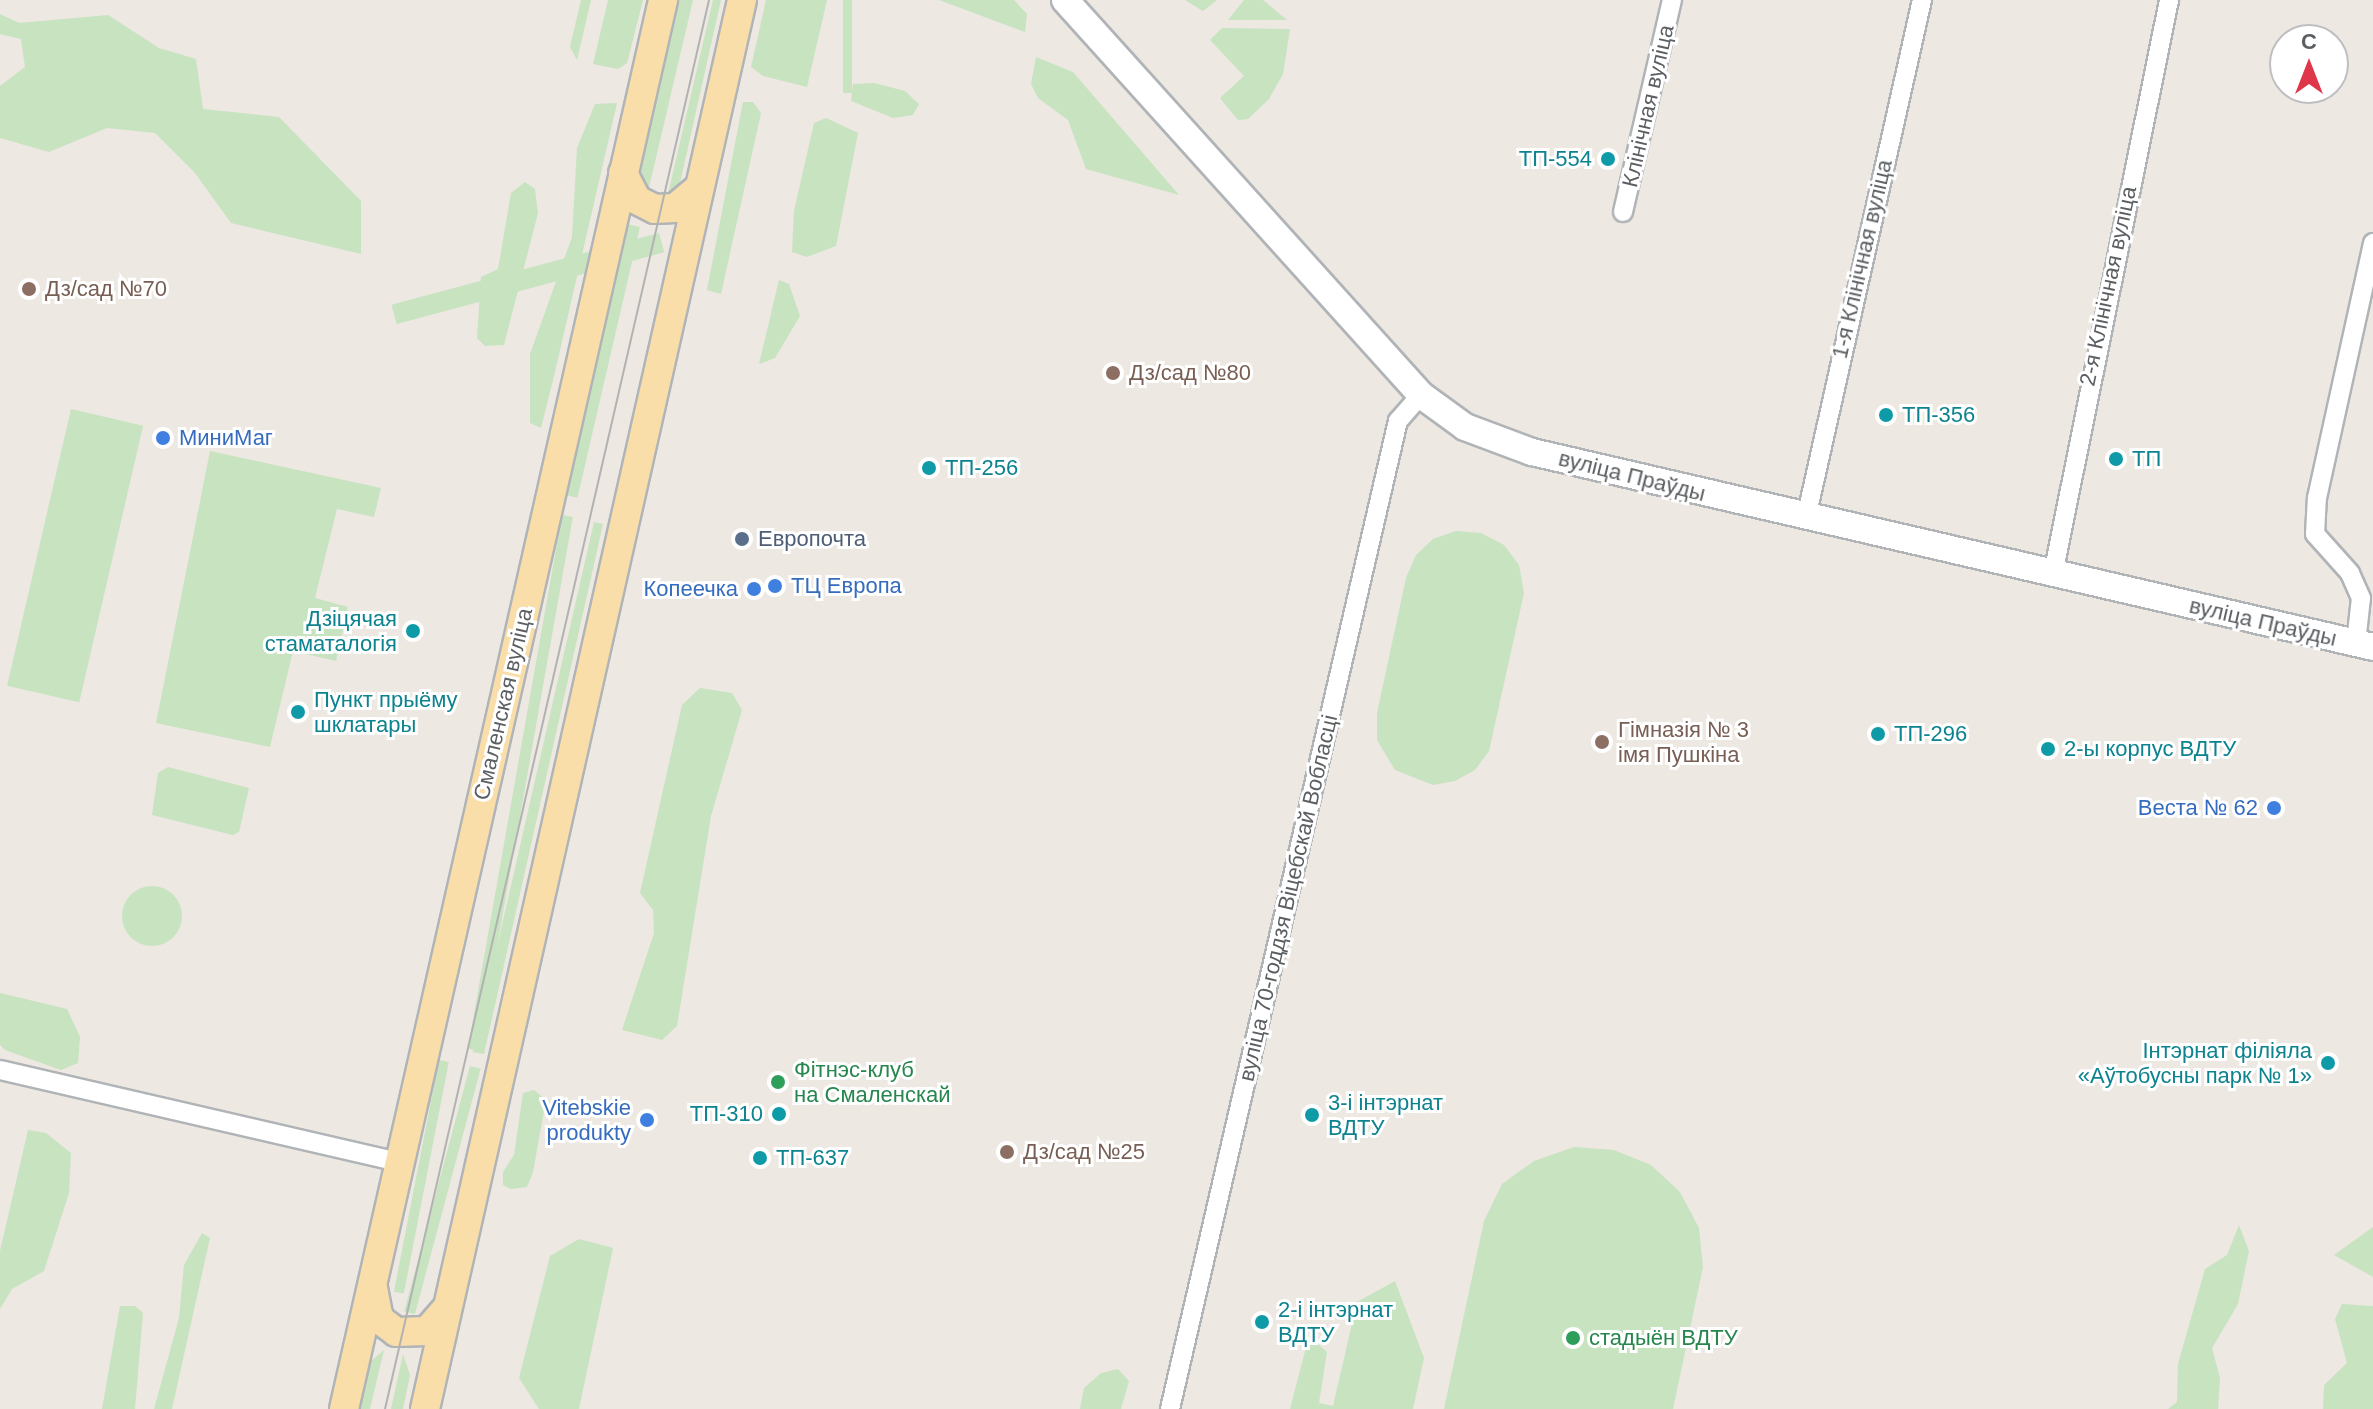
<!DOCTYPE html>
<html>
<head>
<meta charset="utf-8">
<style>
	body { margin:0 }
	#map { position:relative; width:2373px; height:1409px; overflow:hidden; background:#ede8e2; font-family:Arial,sans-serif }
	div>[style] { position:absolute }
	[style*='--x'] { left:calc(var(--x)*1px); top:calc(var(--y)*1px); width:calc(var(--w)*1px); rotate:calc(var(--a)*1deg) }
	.green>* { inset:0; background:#c7e3c0; transform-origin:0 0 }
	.round { border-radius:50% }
	.roads { filter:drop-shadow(2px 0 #b0b4b7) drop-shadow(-2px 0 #b0b4b7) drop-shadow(0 2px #b0b4b7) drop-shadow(0 -2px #b0b4b7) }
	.minor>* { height:18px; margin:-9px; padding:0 9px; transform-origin:9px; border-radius:9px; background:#fff }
	.secondary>* { height:26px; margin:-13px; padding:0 13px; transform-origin:13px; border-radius:13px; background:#fff }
	.primary>* { height:28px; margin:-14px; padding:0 14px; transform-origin:14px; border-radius:14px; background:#fadeaa }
	.tram>* { height:2px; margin:-1px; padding:0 1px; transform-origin:1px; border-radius:1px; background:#b1b2b2 }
	.dots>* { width:22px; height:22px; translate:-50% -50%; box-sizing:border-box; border:4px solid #fff; border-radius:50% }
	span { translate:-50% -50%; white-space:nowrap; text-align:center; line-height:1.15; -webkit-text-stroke:6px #fff; paint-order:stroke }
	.street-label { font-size:22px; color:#5b5f62 }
	.culture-label { font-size:22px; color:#0d838f }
	.right { translate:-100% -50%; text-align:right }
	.left { translate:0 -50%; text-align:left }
	.education-label { font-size:22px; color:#785e54 }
	.shop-label { font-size:22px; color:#366cbe }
	.service-label { font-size:22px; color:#4e5e75 }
	.leisure-label { font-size:22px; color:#27864d }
	.north { position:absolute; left:2269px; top:24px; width:80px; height:80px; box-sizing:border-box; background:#fff; border:2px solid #bdbfc0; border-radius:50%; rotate:0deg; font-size:22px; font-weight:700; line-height:32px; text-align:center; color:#5b5f62 }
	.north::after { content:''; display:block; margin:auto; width:28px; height:36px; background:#df364a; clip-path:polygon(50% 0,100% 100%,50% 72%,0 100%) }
</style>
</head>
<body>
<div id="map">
	<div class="green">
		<div style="clip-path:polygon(581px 0,591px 0,577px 60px,570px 47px)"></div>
		<div style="clip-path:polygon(608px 0,643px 0,627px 63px,618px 69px,593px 64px)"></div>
		<div style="clip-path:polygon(679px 0,693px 0,647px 196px,639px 177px)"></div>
		<div style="clip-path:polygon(713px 0,721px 0,678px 192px,667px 198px)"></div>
		<div style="clip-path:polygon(766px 0,827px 0,807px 87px,763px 76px,751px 67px)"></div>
		<div style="left:843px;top:0;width:9px;height:93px"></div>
		<div style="clip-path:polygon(939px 0,1014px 0,1027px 14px,1025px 32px)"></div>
		<div style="clip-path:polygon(1185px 0,1217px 0,1203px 11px)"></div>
		<div style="clip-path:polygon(1244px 0,1263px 0,1287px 20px,1228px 20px)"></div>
		<div style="clip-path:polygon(0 14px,19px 23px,108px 15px,159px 48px,196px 59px,203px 109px,279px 117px,361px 201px,361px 254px,231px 223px,195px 173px,155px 133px,107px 128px,49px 152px,0 138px,0 86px,25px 67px,21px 39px,0 34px)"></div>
		<div style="clip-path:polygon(1222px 28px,1290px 29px,1283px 74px,1269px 99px,1248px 119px,1238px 120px,1220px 98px,1244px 76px,1210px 40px)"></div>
		<div style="clip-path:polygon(1036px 57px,1073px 72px,1179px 195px,1086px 169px,1068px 120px,1038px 98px,1031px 84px)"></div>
		<div style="clip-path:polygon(874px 83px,905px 91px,919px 104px,913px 115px,893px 118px,851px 101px,853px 84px)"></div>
		<div style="clip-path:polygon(743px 102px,753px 102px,761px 113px,721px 294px,707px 290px)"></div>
		<div style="clip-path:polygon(617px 103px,554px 376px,541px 428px,530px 423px,530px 354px,572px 237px,577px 148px,595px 104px)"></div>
		<div style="clip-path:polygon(826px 118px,858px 133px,836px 246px,807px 257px,792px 252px,794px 211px,814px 123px)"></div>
		<div style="clip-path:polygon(525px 182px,535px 189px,538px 213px,504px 345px,485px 346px,477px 338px,481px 277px,498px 269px,511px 193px)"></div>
		<div style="left:640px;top:227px;width:278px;height:24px;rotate:103deg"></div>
		<div style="left:659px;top:233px;width:20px;height:277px;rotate:75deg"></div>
		<div style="clip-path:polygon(779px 280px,789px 284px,800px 316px,775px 358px,759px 364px)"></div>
		<div style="left:71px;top:409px;width:74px;height:284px;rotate:13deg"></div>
		<div style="clip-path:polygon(210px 451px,381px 488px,374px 517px,337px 509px,315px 598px,348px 607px,336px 661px,293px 651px,270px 747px,156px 723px)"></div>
		<div style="left:562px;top:515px;width:11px;height:542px;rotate:10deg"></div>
		<div style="clip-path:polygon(594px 522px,603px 524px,484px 1054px,473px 1052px)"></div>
		<div style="clip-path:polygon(1456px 531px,1481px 533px,1504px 545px,1519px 565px,1524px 593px,1489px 751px,1475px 770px,1455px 781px,1433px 785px,1395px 770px,1377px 740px,1377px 713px,1406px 578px,1416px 555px,1433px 539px)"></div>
		<div style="clip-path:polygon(700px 688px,732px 693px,742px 710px,711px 816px,677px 1026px,662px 1040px,622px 1030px,654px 933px,653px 910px,640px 893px,682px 705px)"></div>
		<div style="clip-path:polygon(168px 767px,249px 788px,239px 832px,233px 835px,152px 815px,158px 773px)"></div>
		<div class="round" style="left:122px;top:886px;width:60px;height:60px"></div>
		<div style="clip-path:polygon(0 993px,67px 1009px,80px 1037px,78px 1063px,61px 1070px,5px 1050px,0 1045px)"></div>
		<div style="left:439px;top:1060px;width:10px;height:236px;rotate:11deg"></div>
		<div style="left:470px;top:1066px;width:11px;height:254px;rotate:15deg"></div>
		<div style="clip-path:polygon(534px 1090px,546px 1100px,533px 1172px,527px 1187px,511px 1189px,503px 1185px,503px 1172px,514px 1155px,523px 1093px)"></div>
		<div style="clip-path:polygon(28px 1130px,46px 1133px,71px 1153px,69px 1193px,44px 1271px,12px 1289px,0 1309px,0 1251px)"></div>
		<div style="clip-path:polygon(1574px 1147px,1614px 1150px,1651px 1165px,1680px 1192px,1699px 1228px,1703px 1267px,1673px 1409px,1444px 1409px,1484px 1221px,1502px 1184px,1534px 1161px)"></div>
		<div style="clip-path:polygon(2239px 1225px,2249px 1251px,2238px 1304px,2212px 1348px,2220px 1378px,2218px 1409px,2168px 1409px,2177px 1402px,2178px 1364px,2205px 1269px,2227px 1255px)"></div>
		<div style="clip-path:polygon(2373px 1227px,2373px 1277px,2334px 1255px)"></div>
		<div style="clip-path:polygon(202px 1233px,210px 1238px,172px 1409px,154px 1409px,179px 1318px,184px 1265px)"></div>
		<div style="clip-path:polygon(579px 1239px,613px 1248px,579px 1409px,539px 1409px,519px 1378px,550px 1256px)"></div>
		<div style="clip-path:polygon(1395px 1281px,1424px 1358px,1413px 1409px,1290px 1409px,1309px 1336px,1327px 1352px,1319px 1403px,1333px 1406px,1357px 1302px)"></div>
		<div style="clip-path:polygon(2342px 1304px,2373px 1306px,2373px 1409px,2323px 1409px,2324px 1385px,2347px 1363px,2335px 1319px)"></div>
		<div style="clip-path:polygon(120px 1306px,135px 1306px,143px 1313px,135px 1409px,102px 1409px)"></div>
		<div style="clip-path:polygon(384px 1350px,370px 1409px,359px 1409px,370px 1362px)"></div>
		<div style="clip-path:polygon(403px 1354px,410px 1375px,403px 1409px,391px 1409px)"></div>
		<div style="clip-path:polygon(1118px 1369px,1129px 1381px,1121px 1409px,1080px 1409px,1084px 1388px,1101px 1373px)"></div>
	</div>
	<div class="roads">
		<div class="minor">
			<div style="--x:1623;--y:212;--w:218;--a:-77"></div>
			<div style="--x:1806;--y:518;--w:531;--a:-77.38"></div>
			<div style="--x:2053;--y:574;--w:586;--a:-78.57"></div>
			<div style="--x:2356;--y:643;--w:45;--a:-83.7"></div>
			<div style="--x:2361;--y:598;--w:27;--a:-114"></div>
			<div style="--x:2350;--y:573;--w:52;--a:-131.9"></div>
			<div style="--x:2315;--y:534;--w:36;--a:-87"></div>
			<div style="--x:2317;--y:498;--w:261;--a:-77.6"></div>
			<div style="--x:0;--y:1070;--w:410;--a:13"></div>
			<div style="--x:1170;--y:1409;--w:1014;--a:-77.01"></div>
			<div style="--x:1398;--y:421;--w:35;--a:-49"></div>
		</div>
		<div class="secondary">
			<div style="--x:1065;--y:0;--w:532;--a:47.97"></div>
			<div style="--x:1421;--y:395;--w:54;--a:36"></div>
			<div style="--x:1465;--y:427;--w:72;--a:20.5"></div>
			<div style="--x:1532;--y:452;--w:863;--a:13.05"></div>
		</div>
		<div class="primary">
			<div style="--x:623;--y:173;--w:30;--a:63"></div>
			<div style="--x:637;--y:200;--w:20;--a:27"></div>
			<div style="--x:655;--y:209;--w:20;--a:-3"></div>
			<div style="--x:675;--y:208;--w:30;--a:-40"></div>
			<div style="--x:373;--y:1288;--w:32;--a:79"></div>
			<div style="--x:379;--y:1319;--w:21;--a:37"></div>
			<div style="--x:396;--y:1332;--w:31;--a:-2"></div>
			<div style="--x:427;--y:1331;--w:30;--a:-49"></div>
			<div style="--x:344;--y:1409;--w:1445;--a:-77.24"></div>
			<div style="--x:425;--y:1409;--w:1444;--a:-77.32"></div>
		</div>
	</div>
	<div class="tram">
		<div style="--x:385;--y:1409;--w:1446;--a:-77.05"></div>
	</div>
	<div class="dots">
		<div style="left:1608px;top:159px;background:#0f9aa8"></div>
		<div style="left:29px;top:289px;background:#8d6e63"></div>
		<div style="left:1113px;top:373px;background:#8d6e63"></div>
		<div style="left:1886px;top:415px;background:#0f9aa8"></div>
		<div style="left:163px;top:438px;background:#3f7fe0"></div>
		<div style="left:2116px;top:459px;background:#0f9aa8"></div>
		<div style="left:929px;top:468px;background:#0f9aa8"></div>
		<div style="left:742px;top:539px;background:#5c6f8a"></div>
		<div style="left:775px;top:586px;background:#3f7fe0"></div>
		<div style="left:754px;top:589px;background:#3f7fe0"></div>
		<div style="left:413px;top:631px;background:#0f9aa8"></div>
		<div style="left:298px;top:712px;background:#0f9aa8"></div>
		<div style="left:1878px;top:734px;background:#0f9aa8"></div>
		<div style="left:1602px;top:742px;background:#8d6e63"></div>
		<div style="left:2048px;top:749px;background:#0f9aa8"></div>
		<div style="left:2274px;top:808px;background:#3f7fe0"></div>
		<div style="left:2328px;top:1063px;background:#0f9aa8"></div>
		<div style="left:778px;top:1082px;background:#2e9e5b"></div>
		<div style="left:779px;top:1114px;background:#0f9aa8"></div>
		<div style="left:1312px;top:1115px;background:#0f9aa8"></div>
		<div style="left:647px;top:1120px;background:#3f7fe0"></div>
		<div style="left:1007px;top:1152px;background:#8d6e63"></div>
		<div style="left:760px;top:1158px;background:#0f9aa8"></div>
		<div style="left:1262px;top:1322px;background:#0f9aa8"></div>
		<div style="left:1573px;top:1338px;background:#2e9e5b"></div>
	</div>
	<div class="street-label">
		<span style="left:1648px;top:106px;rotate:-77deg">Клінічная вуліца</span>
		<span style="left:1862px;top:259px;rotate:-77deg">1-я Клінічная вуліца</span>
		<span style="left:2108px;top:286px;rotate:-78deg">2-я Клінічная вуліца</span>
		<span style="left:1632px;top:476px;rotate:14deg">вуліца Праўды</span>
		<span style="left:2263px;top:622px;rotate:13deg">вуліца Праўды</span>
		<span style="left:503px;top:704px;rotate:-77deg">Смаленская вуліца</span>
		<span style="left:1288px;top:898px;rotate:-77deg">вуліца 70-годдзя Віцебскай Вобласці</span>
	</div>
	<div class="culture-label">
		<span class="right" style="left:1592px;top:159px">ТП-554</span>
		<span class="left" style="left:1902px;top:415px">ТП-356</span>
		<span class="left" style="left:2132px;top:459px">ТП</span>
		<span class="left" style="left:945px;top:468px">ТП-256</span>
		<span class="right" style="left:397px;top:631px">Дзіцячая<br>стаматалогія</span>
		<span class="left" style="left:314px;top:712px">Пункт прыёму<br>шклатары</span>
		<span class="left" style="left:1894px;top:734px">ТП-296</span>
		<span class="left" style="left:2064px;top:749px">2-ы корпус ВДТУ</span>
		<span class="right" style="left:2312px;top:1063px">Інтэрнат філіяла<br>«Аўтобусны парк № 1»</span>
		<span class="left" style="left:1328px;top:1115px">3-і інтэрнат<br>ВДТУ</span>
		<span class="right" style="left:763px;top:1114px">ТП-310</span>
		<span class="left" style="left:776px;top:1158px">ТП-637</span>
		<span class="left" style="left:1278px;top:1322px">2-і інтэрнат<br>ВДТУ</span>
	</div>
	<div class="education-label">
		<span class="left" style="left:45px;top:289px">Дз/сад №70</span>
		<span class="left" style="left:1129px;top:373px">Дз/сад №80</span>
		<span class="left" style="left:1618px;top:742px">Гімназія № 3<br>імя Пушкіна</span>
		<span class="left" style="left:1023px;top:1152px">Дз/сад №25</span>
	</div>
	<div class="shop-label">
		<span class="left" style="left:179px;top:438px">МиниМаг</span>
		<span class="left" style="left:791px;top:586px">ТЦ Европа</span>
		<span class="right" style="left:738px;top:589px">Копеечка</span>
		<span class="right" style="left:2258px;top:808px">Веста № 62</span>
		<span class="right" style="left:631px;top:1120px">Vitebskie<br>produkty</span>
	</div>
	<div class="service-label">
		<span class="left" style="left:758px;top:539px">Европочта</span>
	</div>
	<div class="leisure-label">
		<span class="left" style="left:794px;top:1082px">Фітнэс-клуб<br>на Смаленскай</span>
		<span class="left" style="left:1589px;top:1338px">стадыён ВДТУ</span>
	</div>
	<div class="north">С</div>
</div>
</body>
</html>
